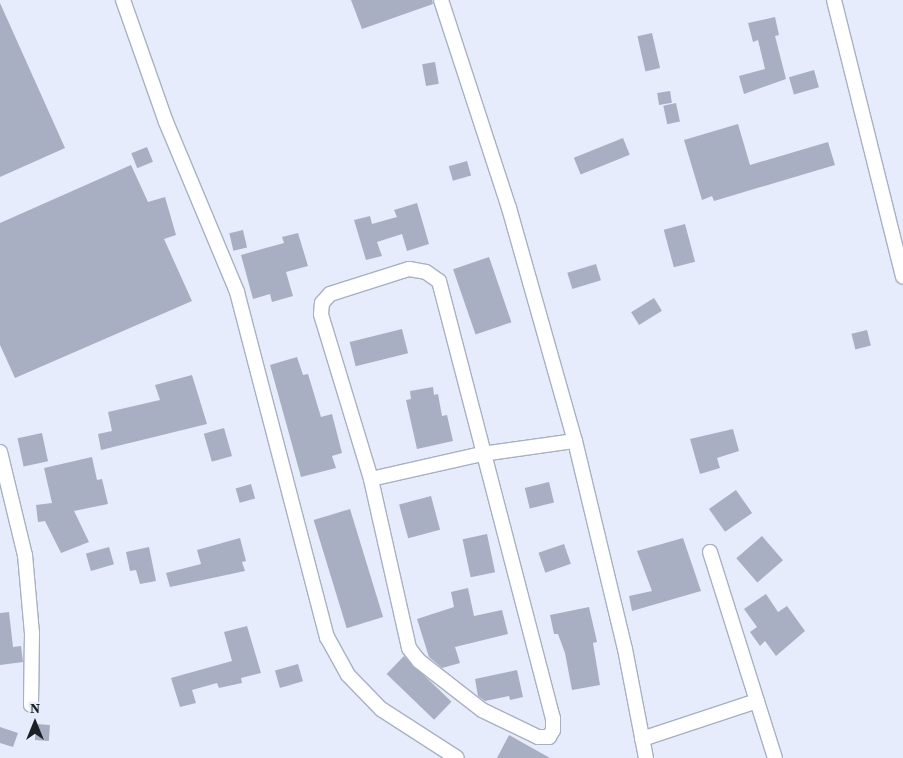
<!DOCTYPE html>
<html>
<head>
<meta charset="utf-8">
<style>
	body { margin:0 }
	#map { position:relative; width:903px; height:758px; overflow:hidden; background:#e6ecfc; font-family:"Source Serif 4",serif }
	div>[style] { position:absolute }
	[style*='--x'] { left:calc(var(--x)*1px); top:calc(var(--y)*1px); width:calc(var(--w)*1px); rotate:calc(var(--a)*1deg) }
	.building>* { inset:0; background:#a9afc2; transform-origin:0 0 }
	.roads { filter:drop-shadow(1px 0 #a9b0c3) drop-shadow(-1px 0 #a9b0c3) drop-shadow(0 1px #a9b0c3) drop-shadow(0 -1px #a9b0c3) }
	.street>* { height:14px; margin:-7px; padding:0 7px; transform-origin:7px; border-radius:7px; background:#fff }
	span { translate:-50% -50%; white-space:nowrap; text-align:center; line-height:1.15; -webkit-text-stroke:4px #e6ecfc; paint-order:stroke }
	.north { position:absolute; left:10px; top:698px; width:50px; height:50px; -webkit-text-stroke:4px #e6ecfc; paint-order:stroke; rotate:0deg; font-size:14px; font-weight:700; line-height:20px; text-align:center; color:#1c1f26 }
	.north::after { content:''; display:block; margin:auto; width:18px; height:22px; background:#1c1f26; clip-path:polygon(50% 0,100% 100%,50% 72%,0 100%) }
</style>
</head>
<body>
<div id="map">
	<div class="building">
		<div style="clip-path:polygon(351px 0,432px 0,433px 4px,362px 29px)"></div>
		<div style="clip-path:polygon(0 3px,65px 148px,0 177px)"></div>
		<div style="clip-path:polygon(775px 17px,779px 35px,775px 36px,786px 79px,744px 94px,739px 76px,765px 69px,758px 40px,753px 42px,748px 23px)"></div>
		<div style="left:652px;top:33px;width:36px;height:15px;rotate:77deg"></div>
		<div style="left:435px;top:62px;width:22px;height:13px;rotate:80deg"></div>
		<div style="left:814px;top:70px;width:18px;height:26px;rotate:74deg"></div>
		<div style="left:670px;top:91px;width:12px;height:13px;rotate:81deg"></div>
		<div style="left:676px;top:103px;width:19px;height:13px;rotate:78deg"></div>
		<div style="clip-path:polygon(738px 124px,750px 165px,828px 142px,835px 165px,714px 201px,712px 196px,702px 200px,684px 140px)"></div>
		<div style="left:623px;top:138px;width:18px;height:53px;rotate:68deg"></div>
		<div style="left:147px;top:147px;width:16px;height:17px;rotate:68deg"></div>
		<div style="left:467px;top:161px;width:15px;height:19px;rotate:74deg"></div>
		<div style="clip-path:polygon(131px 165px,148px 202px,165px 197px,176px 235px,164px 239px,192px 301px,15px 378px,0 345px,0 223px)"></div>
		<div style="clip-path:polygon(417px 203px,429px 244px,407px 251px,402px 234px,377px 242px,382px 256px,366px 260px,354px 220px,370px 216px,372px 224px,397px 217px,394px 210px)"></div>
		<div style="left:685px;top:224px;width:39px;height:22px;rotate:75deg"></div>
		<div style="left:243px;top:230px;width:18px;height:14px;rotate:77deg"></div>
		<div style="clip-path:polygon(298px 233px,308px 266px,286px 272px,293px 296px,272px 302px,270px 294px,253px 299px,241px 255px,284px 243px,282px 237px)"></div>
		<div style="left:489px;top:257px;width:69px;height:38px;rotate:71deg"></div>
		<div style="left:596px;top:264px;width:17px;height:30px;rotate:73deg"></div>
		<div style="left:654px;top:298px;width:15px;height:27px;rotate:58deg"></div>
		<div style="left:402px;top:329px;width:25px;height:54px;rotate:76deg"></div>
		<div style="left:867px;top:330px;width:16px;height:16px;rotate:76deg"></div>
		<div style="clip-path:polygon(297px 357px,303px 375px,308px 374px,321px 417px,332px 414px,342px 453px,332px 456px,336px 468px,301px 477px,270px 365px)"></div>
		<div style="clip-path:polygon(192px 375px,207px 424px,101px 450px,98px 434px,112px 431px,108px 412px,160px 400px,155px 385px)"></div>
		<div style="clip-path:polygon(433px 387px,434px 395px,438px 394px,442px 416px,447px 415px,453px 441px,417px 449px,406px 400px,411px 399px,410px 391px)"></div>
		<div style="left:224px;top:428px;width:29px;height:21px;rotate:74deg"></div>
		<div style="clip-path:polygon(733px 429px,739px 451px,717px 458px,720px 468px,700px 474px,690px 439px)"></div>
		<div style="left:42px;top:433px;width:29px;height:25px;rotate:78deg"></div>
		<div style="clip-path:polygon(92px 457px,97px 480px,102px 479px,108px 504px,74px 511px,89px 542px,61px 553px,45px 521px,38px 522px,36px 505px,52px 503px,44px 468px)"></div>
		<div style="left:549px;top:482px;width:21px;height:25px;rotate:76deg"></div>
		<div style="left:251px;top:484px;width:15px;height:16px;rotate:74deg"></div>
		<div style="left:736px;top:490px;width:28px;height:33px;rotate:55deg"></div>
		<div style="left:431px;top:496px;width:35px;height:33px;rotate:75deg"></div>
		<div style="left:350px;top:509px;width:113px;height:38px;rotate:73deg"></div>
		<div style="left:487px;top:534px;width:39px;height:25px;rotate:78deg"></div>
		<div style="left:762px;top:536px;width:32px;height:34px;rotate:49deg"></div>
		<div style="clip-path:polygon(240px 538px,246px 561px,242px 562px,245px 571px,170px 587px,166px 573px,201px 564px,197px 550px)"></div>
		<div style="clip-path:polygon(683px 538px,701px 591px,632px 611px,629px 596px,652px 591px,637px 551px)"></div>
		<div style="left:564px;top:544px;width:21px;height:27px;rotate:71deg"></div>
		<div style="left:109px;top:547px;width:18px;height:24px;rotate:74deg"></div>
		<div style="clip-path:polygon(149px 547px,156px 581px,140px 584px,136px 570px,130px 571px,126px 552px)"></div>
		<div style="clip-path:polygon(468px 588px,474px 616px,502px 610px,508px 634px,455px 647px,460px 663px,442px 668px,429px 657px,417px 619px,454px 607px,451px 592px)"></div>
		<div style="clip-path:polygon(766px 594px,778px 612px,787px 606px,805px 631px,776px 656px,765px 641px,760px 646px,750px 632px,757px 627px,744px 609px)"></div>
		<div style="clip-path:polygon(589px 607px,597px 642px,593px 643px,600px 685px,572px 690px,565px 653px,558px 634px,554px 634px,550px 615px)"></div>
		<div style="clip-path:polygon(9px 612px,13px 647px,21px 646px,23px 662px,0 665px,0 613px)"></div>
		<div style="clip-path:polygon(247px 626px,261px 673px,241px 678px,242px 683px,219px 688px,217px 683px,192px 690px,196px 703px,180px 707px,171px 678px,232px 661px,224px 632px)"></div>
		<div style="left:404px;top:656px;width:66px;height:25px;rotate:44deg"></div>
		<div style="left:298px;top:664px;width:18px;height:24px;rotate:74deg"></div>
		<div style="clip-path:polygon(517px 670px,523px 697px,510px 700px,509px 696px,485px 701px,478px 696px,475px 679px)"></div>
		<div style="left:36px;top:724px;width:14px;height:16px;rotate:4deg"></div>
		<div style="clip-path:polygon(0 727px,18px 733px,13px 747px,0 743px)"></div>
		<div style="clip-path:polygon(509px 735px,550px 758px,497px 758px)"></div>
	</div>
	<div class="roads">
		<div class="street">
			<div style="--x:123;--y:0;--w:129;--a:70.6"></div>
			<div style="--x:166;--y:122;--w:184;--a:67.3"></div>
			<div style="--x:237;--y:292;--w:357;--a:75.4"></div>
			<div style="--x:327;--y:637;--w:43;--a:61.1"></div>
			<div style="--x:348;--y:675;--w:47;--a:45.9"></div>
			<div style="--x:381;--y:709;--w:90;--a:32.8"></div>
			<div style="--x:441;--y:0;--w:219;--a:71.9"></div>
			<div style="--x:509;--y:208;--w:242;--a:74.2"></div>
			<div style="--x:575;--y:441;--w:214;--a:76.5"></div>
			<div style="--x:625;--y:649;--w:111;--a:79.1"></div>
			<div style="--x:834;--y:0;--w:285;--a:76"></div>
			<div style="--x:409;--y:269;--w:17;--a:10"></div>
			<div style="--x:426;--y:272;--w:16;--a:35"></div>
			<div style="--x:439;--y:281;--w:452;--a:75.4"></div>
			<div style="--x:553;--y:718;--w:12;--a:90"></div>
			<div style="--x:553;--y:730;--w:8;--a:120"></div>
			<div style="--x:549;--y:737;--w:11;--a:180"></div>
			<div style="--x:538;--y:737;--w:62;--a:-154.3"></div>
			<div style="--x:482;--y:710;--w:80;--a:-142.1"></div>
			<div style="--x:419;--y:661;--w:16;--a:-128"></div>
			<div style="--x:409;--y:648;--w:173;--a:-102.7"></div>
			<div style="--x:371;--y:479;--w:172;--a:-106.9"></div>
			<div style="--x:321;--y:314;--w:11;--a:-85"></div>
			<div style="--x:322;--y:303;--w:12;--a:-48"></div>
			<div style="--x:330;--y:294;--w:83;--a:-17.6"></div>
			<div style="--x:0;--y:452;--w:106;--a:76.4"></div>
			<div style="--x:25;--y:555;--w:78;--a:84.9"></div>
			<div style="--x:32;--y:633;--w:72;--a:90.8"></div>
			<div style="--x:371;--y:479;--w:114;--a:-12.7"></div>
			<div style="--x:482;--y:454;--w:94;--a:-8"></div>
			<div style="--x:710;--y:552;--w:216;--a:72.5"></div>
			<div style="--x:642;--y:739;--w:121;--a:-18.3"></div>
		</div>
	</div>
	<div class="north">N</div>
</div>
</body>
</html>
